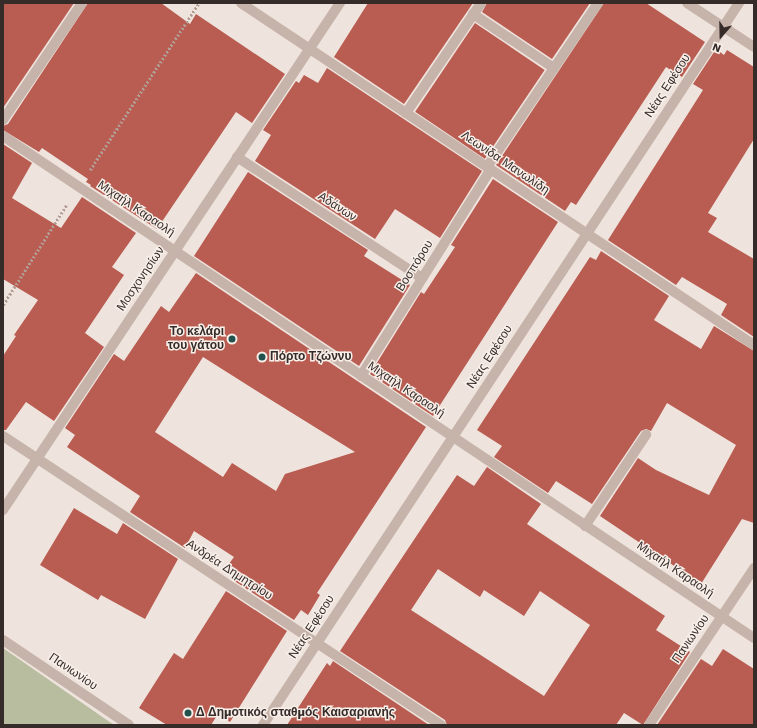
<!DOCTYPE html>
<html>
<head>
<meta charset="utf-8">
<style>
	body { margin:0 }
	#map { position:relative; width:757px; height:728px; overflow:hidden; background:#efe4dd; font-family:"Work Sans",sans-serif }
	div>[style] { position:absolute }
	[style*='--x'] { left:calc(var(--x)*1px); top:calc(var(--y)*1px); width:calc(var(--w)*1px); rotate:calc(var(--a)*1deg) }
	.green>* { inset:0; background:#b7bd9e }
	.building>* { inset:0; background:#b95c51; transform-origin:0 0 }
	.path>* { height:2.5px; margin-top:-1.25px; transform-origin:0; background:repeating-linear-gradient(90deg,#b29d94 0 2px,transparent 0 4px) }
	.minor>* { height:10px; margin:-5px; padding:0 5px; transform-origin:5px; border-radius:5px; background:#c6b3aa }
	.dots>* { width:11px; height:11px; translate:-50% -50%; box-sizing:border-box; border:2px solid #f8efe9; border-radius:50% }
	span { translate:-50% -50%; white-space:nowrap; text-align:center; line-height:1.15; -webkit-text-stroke:3px #f8efe9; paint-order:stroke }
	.street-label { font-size:12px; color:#352b29 }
	.poi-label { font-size:12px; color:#352b29; font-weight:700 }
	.right { translate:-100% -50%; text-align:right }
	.left { translate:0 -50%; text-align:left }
	.frame { position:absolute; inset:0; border:4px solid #352b29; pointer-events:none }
	.north { position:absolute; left:701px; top:16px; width:40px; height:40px; -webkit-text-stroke:3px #f8efe9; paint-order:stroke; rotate:200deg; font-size:11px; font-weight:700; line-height:16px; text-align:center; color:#352b29 }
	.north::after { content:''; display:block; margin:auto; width:14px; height:18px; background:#352b29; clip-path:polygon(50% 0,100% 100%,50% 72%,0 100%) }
</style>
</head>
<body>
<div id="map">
	<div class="green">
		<div style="clip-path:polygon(3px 648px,114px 725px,3px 725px)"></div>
	</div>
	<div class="building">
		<div style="clip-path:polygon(3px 3px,74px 3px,3px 108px)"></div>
		<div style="clip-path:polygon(88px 3px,161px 3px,190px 24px,196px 14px,285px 74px,252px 123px,236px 112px,157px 229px,90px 186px,91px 185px,86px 182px,88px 179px,42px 148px,39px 152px,3px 130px,3px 126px,8px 124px)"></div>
		<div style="clip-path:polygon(368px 3px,473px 3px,404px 104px,334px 57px)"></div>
		<div style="clip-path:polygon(487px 3px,590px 3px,552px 59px,482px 12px)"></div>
		<div style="clip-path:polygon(604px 3px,646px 3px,705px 42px,682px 77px,666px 67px,576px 205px,571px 202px,565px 211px,496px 165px)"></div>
		<div style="left:475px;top:23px;width:84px;height:107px;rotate:34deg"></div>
		<div style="clip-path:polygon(716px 49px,724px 55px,727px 50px,754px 67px,754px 139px,708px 213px,717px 218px,708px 232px,754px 259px,754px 337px,721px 315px,727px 304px,682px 277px,676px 285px,608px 240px,703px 90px,693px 84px)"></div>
		<div style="clip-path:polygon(327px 68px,482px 171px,440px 238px,395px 209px,375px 239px,255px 161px,271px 135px,263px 130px,296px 81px,299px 83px,304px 75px,318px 83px)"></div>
		<div style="clip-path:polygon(3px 144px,32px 163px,12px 198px,61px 228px,82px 197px,136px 233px,112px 267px,124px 275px,85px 333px,104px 347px,54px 421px,26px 402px,6px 430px,3px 430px,3px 356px,16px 336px,14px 335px,38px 300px,3px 279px)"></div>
		<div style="clip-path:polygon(248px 172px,368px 250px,364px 256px,410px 285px,359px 366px,194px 256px)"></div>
		<div style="clip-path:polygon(493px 179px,558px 222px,433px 416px,370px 374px,421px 292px,424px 294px,455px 247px,451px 245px)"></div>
		<div style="clip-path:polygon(601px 251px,669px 296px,654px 320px,701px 349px,714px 326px,754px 351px,754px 523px,742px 519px,701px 584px,600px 516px,638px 458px,656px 470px,709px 495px,736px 445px,667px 403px,651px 431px,646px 429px,641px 431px,592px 504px,556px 481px,548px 493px,494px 457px,502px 446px,477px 430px,590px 257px,596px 260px)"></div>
		<div style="clip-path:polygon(evenodd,196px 273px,426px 427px,317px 593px,320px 595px,308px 615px,301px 610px,294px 620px,233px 580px,238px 571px,228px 565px,234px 557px,194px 531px,185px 548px,130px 512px,140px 496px,67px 447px,75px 435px,65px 428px,114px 354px,124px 361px,161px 306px,169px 312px,196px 273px,203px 357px,276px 403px,355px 452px,285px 474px,276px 491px,232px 463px,223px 477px,155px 432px,203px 357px)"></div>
		<div style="clip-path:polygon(evenodd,487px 467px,541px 504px,527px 524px,665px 616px,656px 630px,690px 652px,643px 725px,624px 713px,616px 725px,447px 725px,445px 720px,340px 651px,457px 475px,474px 486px,487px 467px,438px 569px,480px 597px,484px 590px,524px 616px,540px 591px,590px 625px,544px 696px,411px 610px,438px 569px)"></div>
		<div style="clip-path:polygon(74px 508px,117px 534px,123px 523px,178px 559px,145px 619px,101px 595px,98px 600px,40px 565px)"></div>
		<div style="clip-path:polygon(226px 591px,287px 631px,230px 722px,218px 714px,211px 725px,167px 725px,139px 708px,174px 653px,183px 659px)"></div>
		<div style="clip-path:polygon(723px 649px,754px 669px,754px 725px,657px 725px,701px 659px,712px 666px)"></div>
		<div style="clip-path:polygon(333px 661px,429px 725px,287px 725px,327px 663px,330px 666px)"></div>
	</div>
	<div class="path">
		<div style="--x:90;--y:170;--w:199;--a:-56.9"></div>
		<div style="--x:3;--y:305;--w:120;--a:-57.6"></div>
	</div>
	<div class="minor">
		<div style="--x:241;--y:3;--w:617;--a:33.69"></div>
		<div style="--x:687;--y:3;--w:80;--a:33.3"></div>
		<div style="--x:473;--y:14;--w:97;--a:33.7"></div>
		<div style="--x:406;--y:113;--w:133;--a:-55.7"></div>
		<div style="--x:3;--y:120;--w:141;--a:-56"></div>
		<div style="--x:3;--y:136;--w:903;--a:33.76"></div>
		<div style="--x:237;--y:157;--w:221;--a:33.2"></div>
		<div style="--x:487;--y:167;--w:198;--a:-55.9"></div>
		<div style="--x:361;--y:376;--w:244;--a:-57.9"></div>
		<div style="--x:3;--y:436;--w:525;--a:33.42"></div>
		<div style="--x:3;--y:510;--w:609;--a:-56.39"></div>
		<div style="--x:585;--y:526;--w:110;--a:-56.2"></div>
		<div style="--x:3;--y:640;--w:152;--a:34"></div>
		<div style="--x:263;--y:725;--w:865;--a:-56.6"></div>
		<div style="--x:649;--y:725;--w:189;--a:-56.2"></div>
	</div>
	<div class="dots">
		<div style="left:232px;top:339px;background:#23524e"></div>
		<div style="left:262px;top:357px;background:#23524e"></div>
		<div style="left:188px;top:713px;background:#23524e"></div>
	</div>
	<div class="street-label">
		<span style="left:668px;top:86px;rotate:-57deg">Νέας Εφέσου</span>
		<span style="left:505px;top:163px;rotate:34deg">Λεωνίδα Μανωλίδη</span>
		<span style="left:337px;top:207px;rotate:33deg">Αδάνων</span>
		<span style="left:136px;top:209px;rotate:34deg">Μιχαήλ Καραολή</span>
		<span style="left:415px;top:266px;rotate:-58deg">Βοσπόρου</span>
		<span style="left:141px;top:279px;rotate:-56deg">Μοσχονησίων</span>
		<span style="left:490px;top:357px;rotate:-57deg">Νέας Εφέσου</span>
		<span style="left:406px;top:390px;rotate:34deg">Μιχαήλ Καραολή</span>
		<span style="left:229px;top:570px;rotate:33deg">Ανδρέα Δημητρίου</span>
		<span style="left:675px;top:570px;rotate:34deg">Μιχαήλ Καραολή</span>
		<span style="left:312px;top:627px;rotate:-57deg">Νέας Εφέσου</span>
		<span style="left:691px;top:639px;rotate:-56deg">Πανιωνίου</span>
		<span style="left:73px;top:672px;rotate:34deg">Πανιωνίου</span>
	</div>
	<div class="poi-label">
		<span class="right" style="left:224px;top:339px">Το κελάρι<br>του γάτου</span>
		<span class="left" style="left:270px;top:357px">Πόρτο Τζώννυ</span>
		<span class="left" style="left:196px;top:713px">Δ Δημοτικός σταθμός Καισαριανής</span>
	</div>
	<div class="frame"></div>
	<div class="north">N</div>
</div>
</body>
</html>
